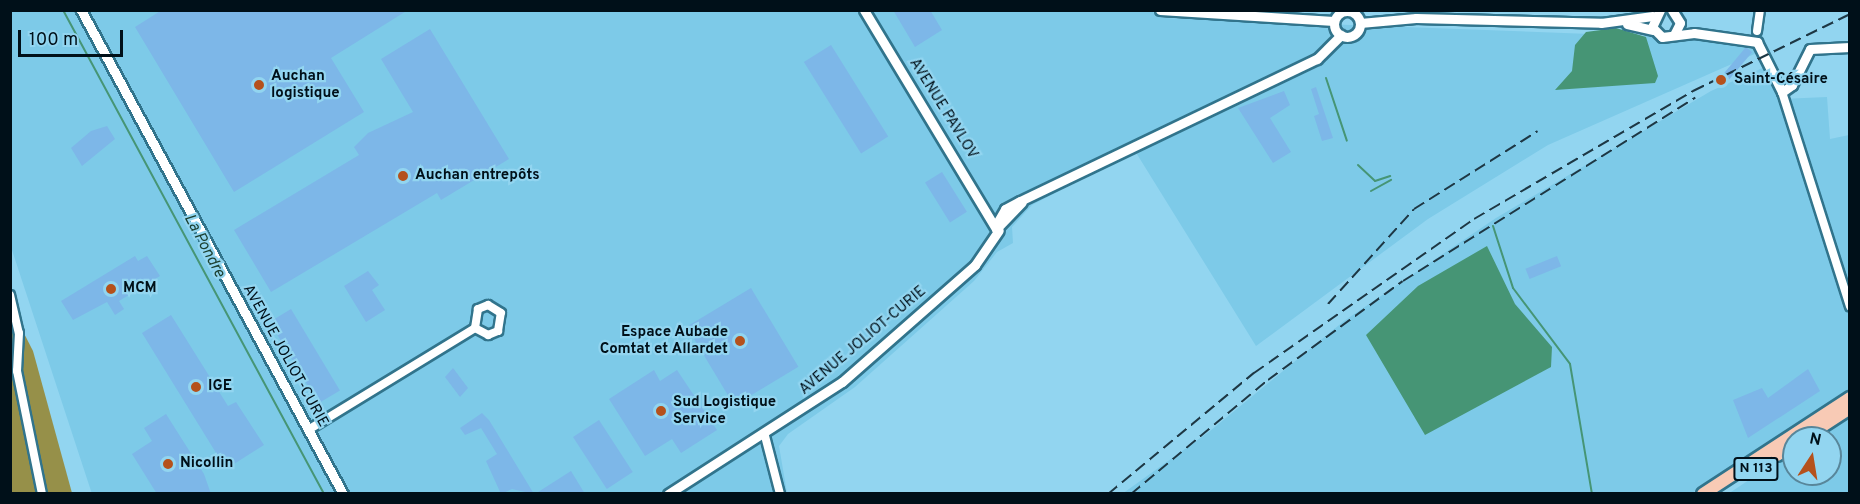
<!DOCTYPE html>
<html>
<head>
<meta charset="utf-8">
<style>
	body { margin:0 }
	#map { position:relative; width:1860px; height:504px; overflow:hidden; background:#92d5f0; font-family:Overpass,sans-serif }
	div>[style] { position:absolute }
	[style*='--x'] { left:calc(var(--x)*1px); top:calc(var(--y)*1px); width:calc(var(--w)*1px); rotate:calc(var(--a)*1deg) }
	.built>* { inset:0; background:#7dcae8 }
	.forest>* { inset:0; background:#969049 }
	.water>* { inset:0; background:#469575 }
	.stream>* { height:2px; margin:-1px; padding:0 1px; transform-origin:1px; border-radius:1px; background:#469575 }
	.building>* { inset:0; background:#7db7e8; transform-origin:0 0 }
	.roads { filter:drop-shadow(2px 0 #31748c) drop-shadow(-2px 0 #31748c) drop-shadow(0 2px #31748c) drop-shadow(0 -2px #31748c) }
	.minor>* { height:8px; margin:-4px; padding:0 4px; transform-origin:4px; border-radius:4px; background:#fff }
	.tertiary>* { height:9px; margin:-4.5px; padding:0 4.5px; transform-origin:4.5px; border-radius:4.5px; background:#fff }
	.tertiary>.ring { margin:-4.5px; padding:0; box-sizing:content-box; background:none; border:9px solid #fff; border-radius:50% }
	.primary>* { height:12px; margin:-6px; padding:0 6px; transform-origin:6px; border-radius:6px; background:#f8cab5 }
	.rail>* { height:2px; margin-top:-1px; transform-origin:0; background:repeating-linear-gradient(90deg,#1d3744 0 12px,transparent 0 18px) }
	.dots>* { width:16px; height:16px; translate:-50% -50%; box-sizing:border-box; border:3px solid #92d5f0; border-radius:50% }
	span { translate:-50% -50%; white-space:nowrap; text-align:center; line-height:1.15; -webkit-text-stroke:4.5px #92d5f0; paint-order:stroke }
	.shield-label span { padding:2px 4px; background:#92d5f0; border:2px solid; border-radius:4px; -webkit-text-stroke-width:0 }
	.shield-label { font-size:14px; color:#001019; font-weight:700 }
	.poi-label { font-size:15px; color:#001019; font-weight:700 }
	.left { translate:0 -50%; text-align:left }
	.right { translate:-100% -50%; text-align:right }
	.street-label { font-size:15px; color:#001019 }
	.water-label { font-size:16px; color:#1c4031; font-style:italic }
	.frame { position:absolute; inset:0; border:12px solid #001019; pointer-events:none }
	.north { position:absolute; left:1782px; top:426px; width:60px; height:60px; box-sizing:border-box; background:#92d5f0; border:2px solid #58869a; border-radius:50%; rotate:12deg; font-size:16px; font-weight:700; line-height:24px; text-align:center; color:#001019 }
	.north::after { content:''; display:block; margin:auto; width:21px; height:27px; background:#b5511c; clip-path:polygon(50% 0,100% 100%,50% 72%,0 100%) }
	.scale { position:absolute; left:18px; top:30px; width:105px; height:27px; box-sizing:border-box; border:3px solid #001019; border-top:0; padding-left:8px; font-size:18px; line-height:21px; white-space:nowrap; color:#001019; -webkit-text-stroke:4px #92d5f0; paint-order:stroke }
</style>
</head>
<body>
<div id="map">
	<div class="built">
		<div style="clip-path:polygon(1149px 10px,1163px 18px,1750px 40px,1759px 52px,1548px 145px,1428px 219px,1256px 346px,1135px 151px,1032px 205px,1012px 227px,1013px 243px,997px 252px,974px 281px,855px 387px,788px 434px,779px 446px,787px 493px,92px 494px,11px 247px,10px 11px)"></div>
		<div style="clip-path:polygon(1767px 66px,1781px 99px,1827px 97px,1830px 139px,1849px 135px,1849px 391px,1692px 493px,1122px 494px,1210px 431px,1344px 321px,1496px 218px,1711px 91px)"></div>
		<div style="clip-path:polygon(1849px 414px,1849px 493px,1728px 494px,1794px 450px,1794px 474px,1830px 474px,1830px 438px,1812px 438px)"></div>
	</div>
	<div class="forest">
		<div style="clip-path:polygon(10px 306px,33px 351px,72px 493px,11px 493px)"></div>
	</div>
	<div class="water">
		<div style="clip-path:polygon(1616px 28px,1646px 37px,1658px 76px,1655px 83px,1555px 90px,1572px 71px,1575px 45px,1586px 32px)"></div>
		<div style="clip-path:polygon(1487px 246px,1515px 304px,1552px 347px,1551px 367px,1425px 435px,1366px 335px,1418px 286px)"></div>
	</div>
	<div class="stream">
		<div style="--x:63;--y:10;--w:550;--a:61.66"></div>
		<div style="--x:1326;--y:78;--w:66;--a:71.6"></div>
		<div style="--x:1358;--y:165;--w:23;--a:43"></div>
		<div style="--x:1375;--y:181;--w:16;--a:-18"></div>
		<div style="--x:1371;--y:191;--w:23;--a:-29"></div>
		<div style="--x:1493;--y:226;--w:65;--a:72.1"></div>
		<div style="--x:1513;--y:288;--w:95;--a:53.1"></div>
		<div style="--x:1570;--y:364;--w:132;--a:80.4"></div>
	</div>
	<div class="building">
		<div style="clip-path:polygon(162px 10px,408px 10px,331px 58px,364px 112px,234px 192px,135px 27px)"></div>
		<div style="clip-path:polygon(893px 10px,930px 10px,942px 30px,915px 47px)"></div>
		<div style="clip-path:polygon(430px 29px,509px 159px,441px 200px,437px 193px,271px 292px,234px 230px,359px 155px,354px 147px,368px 133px,413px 112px,381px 59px)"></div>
		<div style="left:831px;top:45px;width:108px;height:32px;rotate:58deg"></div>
		<div style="left:1746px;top:47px;width:8px;height:45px;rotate:40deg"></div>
		<div style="clip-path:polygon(1316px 87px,1333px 138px,1322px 141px,1314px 116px,1319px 114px,1311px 89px)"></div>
		<div style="clip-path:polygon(1284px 91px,1290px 105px,1270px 118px,1291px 152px,1273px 163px,1238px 108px)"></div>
		<div style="clip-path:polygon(107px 126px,115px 139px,82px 166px,71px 148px,91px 131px)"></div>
		<div style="left:942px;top:172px;width:47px;height:20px;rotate:58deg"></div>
		<div style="clip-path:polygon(135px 256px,138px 261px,147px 256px,160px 276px,119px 301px,124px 309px,115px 315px,107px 302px,73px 320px,61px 301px)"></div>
		<div style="left:1557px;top:256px;width:11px;height:34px;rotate:68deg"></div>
		<div style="clip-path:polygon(368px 271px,379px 285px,372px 290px,385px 310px,366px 322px,344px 286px)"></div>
		<div style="left:751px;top:288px;width:92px;height:75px;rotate:59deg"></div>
		<div style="left:291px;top:309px;width:95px;height:25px;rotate:59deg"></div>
		<div style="clip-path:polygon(171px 315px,228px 406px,236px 402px,264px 445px,226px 469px,142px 333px)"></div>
		<div style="clip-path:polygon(453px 368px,468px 388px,460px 397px,445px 377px)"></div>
		<div style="clip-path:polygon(1808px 369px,1820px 391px,1748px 438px,1733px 400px,1762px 388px,1768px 398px)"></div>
		<div style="clip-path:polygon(654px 370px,660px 381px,677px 370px,717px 430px,681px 453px,672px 439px,645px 456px,609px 399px)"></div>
		<div style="clip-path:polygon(482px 413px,489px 420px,534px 494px,512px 489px,501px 494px,486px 461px,497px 454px,481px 428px,465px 435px,460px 428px)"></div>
		<div style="clip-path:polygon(166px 414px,204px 474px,211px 494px,157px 494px,132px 454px,152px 441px,144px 428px)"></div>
		<div style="left:599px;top:420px;width:62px;height:31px;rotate:57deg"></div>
		<div style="clip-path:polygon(571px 471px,585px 494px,535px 494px)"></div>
	</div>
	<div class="roads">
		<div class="minor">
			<div style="--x:1757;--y:31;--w:21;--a:-82"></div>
			<div style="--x:1782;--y:92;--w:225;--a:72.4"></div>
			<div style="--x:10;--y:295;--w:39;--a:77"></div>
			<div style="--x:19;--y:333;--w:38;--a:93"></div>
			<div style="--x:17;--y:371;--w:126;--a:78.5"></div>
			<div style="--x:308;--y:430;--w:196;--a:-31.4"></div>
			<div style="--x:475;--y:328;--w:15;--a:28"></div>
			<div style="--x:488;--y:335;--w:11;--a:-22"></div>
			<div style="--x:498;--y:331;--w:18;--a:-81"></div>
			<div style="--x:501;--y:313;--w:15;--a:-148"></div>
			<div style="--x:488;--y:305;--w:11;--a:158"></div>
			<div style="--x:478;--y:309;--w:19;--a:99"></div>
			<div style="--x:765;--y:436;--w:60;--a:75.5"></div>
		</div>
		<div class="tertiary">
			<div style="--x:81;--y:10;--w:550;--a:61.57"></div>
			<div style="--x:864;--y:10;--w:256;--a:58.9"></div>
			<div style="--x:996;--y:229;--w:37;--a:-46"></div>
			<div style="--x:1160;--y:10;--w:174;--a:3.6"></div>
			<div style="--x:1660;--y:10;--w:19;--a:115"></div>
			<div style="--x:1652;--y:27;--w:14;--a:45"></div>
			<div style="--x:1662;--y:37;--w:32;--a:-7"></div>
			<div style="--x:1694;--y:33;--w:64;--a:8.1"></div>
			<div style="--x:1757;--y:42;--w:56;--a:63.4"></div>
			<div style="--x:1782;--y:92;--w:12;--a:-35"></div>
			<div style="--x:1792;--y:85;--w:40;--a:-63.4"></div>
			<div style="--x:1810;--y:49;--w:40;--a:-2.9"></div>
			<div style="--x:1672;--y:10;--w:15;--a:58"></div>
			<div style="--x:1680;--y:23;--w:13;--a:117"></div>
			<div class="ring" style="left:1334px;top:11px;width:17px;height:17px"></div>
			<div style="--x:1360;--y:23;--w:56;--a:-5.1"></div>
			<div style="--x:1416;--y:18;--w:185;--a:1.5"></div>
			<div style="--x:1601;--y:23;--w:52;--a:-7.7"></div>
			<div style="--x:1627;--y:24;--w:27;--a:13"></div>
			<div style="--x:997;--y:223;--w:16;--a:-60"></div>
			<div style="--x:1005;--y:209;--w:17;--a:-28"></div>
			<div style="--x:1020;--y:201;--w:329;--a:-25.6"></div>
			<div style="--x:1317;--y:59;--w:34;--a:-45"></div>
			<div style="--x:668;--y:494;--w:207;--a:-32.8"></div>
			<div style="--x:842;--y:382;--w:177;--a:-41.3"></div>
			<div style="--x:975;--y:265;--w:42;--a:-55.6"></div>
		</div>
		<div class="primary">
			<div style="--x:1804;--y:438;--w:55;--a:-33.1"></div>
			<div style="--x:1777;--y:455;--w:20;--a:-33"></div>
			<div style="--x:1703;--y:494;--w:176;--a:-33.1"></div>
		</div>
	</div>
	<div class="rail">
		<div style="--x:1328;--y:304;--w:128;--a:-47.8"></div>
		<div style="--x:1414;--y:209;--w:146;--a:-32.2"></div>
		<div style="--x:1108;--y:494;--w:190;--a:-39.7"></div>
		<div style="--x:1254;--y:373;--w:269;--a:-35"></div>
		<div style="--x:1474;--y:219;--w:254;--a:-30.3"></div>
		<div style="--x:1693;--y:91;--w:175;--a:-26.1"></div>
		<div style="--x:1131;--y:494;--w:178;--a:-39.8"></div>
		<div style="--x:1268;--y:380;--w:167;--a:-36.3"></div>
		<div style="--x:1403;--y:281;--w:345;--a:-32.1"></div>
	</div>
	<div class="dots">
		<div style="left:1721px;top:80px;background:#b5511c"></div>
		<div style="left:259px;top:85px;background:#b5511c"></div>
		<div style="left:403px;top:176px;background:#b5511c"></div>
		<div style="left:111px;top:289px;background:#b5511c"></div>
		<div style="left:740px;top:341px;background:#b5511c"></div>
		<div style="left:196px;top:387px;background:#b5511c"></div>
		<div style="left:661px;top:411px;background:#b5511c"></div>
		<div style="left:168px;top:464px;background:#b5511c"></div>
	</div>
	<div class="shield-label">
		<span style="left:1756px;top:469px">N 113</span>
	</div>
	<div class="poi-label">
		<span class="left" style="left:271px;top:85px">Auchan<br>logistique</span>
		<span class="left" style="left:1734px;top:80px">Saint-Césaire</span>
		<span class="left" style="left:415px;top:176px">Auchan entrepôts</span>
		<span class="left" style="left:123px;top:289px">MCM</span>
		<span class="right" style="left:728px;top:341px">Espace Aubade<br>Comtat et Allardet</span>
		<span class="left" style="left:208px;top:387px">IGE</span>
		<span class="left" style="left:673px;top:411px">Sud Logistique<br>Service</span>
		<span class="left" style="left:180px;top:464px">Nicollin</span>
	</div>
	<div class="street-label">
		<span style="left:943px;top:109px;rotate:58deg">AVENUE PAVLOV</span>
		<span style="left:863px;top:341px;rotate:-40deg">AVENUE JOLIOT-CURIE</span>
		<span style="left:285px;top:356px;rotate:61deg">AVENUE JOLIOT-CURIE</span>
	</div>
	<div class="water-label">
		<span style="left:204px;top:246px;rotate:62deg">La Pondre</span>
	</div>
	<div class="frame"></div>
	<div class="north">N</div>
	<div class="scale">100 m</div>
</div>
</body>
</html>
